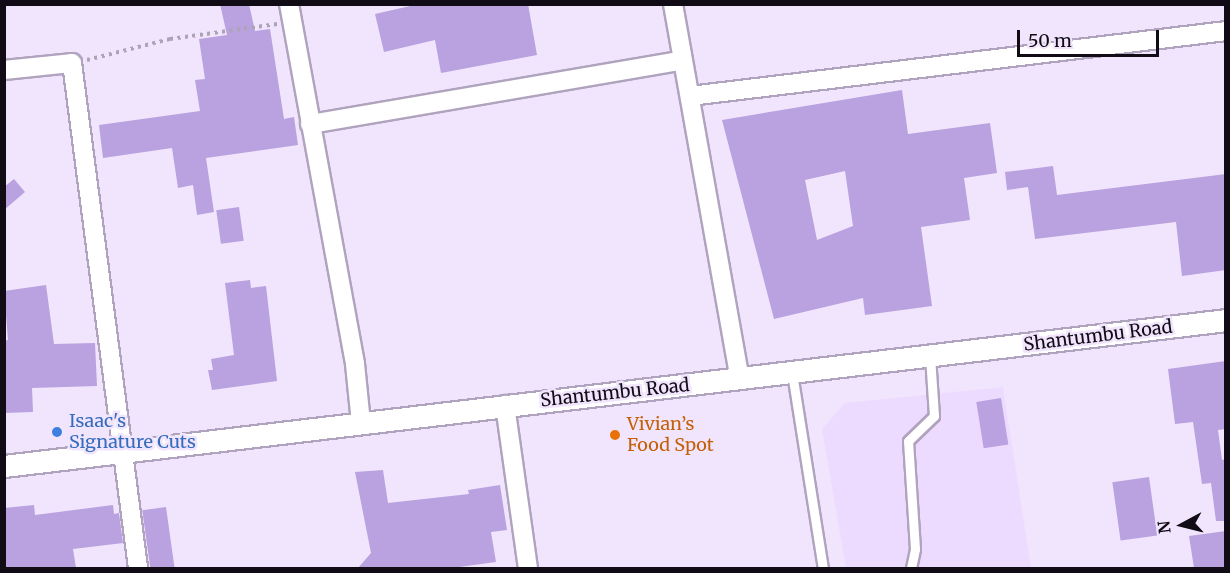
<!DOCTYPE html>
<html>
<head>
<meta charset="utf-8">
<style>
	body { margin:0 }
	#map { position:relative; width:1230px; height:573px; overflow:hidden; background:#f0e5fc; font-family:Merriweather,serif }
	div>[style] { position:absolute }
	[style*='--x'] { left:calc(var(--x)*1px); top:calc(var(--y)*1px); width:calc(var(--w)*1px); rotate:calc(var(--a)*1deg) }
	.built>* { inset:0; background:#eddbff }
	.building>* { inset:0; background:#baa1df; transform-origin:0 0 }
	.path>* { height:4px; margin-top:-2px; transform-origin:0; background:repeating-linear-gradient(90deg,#aca3b6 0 3px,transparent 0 7.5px) }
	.roads { filter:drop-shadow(2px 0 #b0a3be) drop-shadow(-2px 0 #b0a3be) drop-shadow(0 2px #b0a3be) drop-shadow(0 -2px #b0a3be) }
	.service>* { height:9px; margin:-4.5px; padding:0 4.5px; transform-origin:4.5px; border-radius:4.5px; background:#fff }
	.minor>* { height:18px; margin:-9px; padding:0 9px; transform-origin:9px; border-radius:9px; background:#fff }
	.tertiary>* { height:21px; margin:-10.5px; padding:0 10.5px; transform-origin:10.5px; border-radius:10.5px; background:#fff }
	.dots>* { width:16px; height:16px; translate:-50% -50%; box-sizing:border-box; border:3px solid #f0e5fc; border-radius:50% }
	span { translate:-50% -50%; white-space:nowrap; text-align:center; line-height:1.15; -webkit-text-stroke:5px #f0e5fc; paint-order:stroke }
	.street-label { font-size:18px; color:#100b15 }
	.shop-label { font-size:18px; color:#366cbe }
	.left { translate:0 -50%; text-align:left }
	.food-label { font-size:18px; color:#c56008 }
	.frame { position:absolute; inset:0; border:6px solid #100b15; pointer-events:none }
	.north { position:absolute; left:1152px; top:495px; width:60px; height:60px; -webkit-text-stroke:4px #f0e5fc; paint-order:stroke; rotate:263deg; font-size:16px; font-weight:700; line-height:24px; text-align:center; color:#100b15 }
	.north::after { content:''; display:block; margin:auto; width:21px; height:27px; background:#100b15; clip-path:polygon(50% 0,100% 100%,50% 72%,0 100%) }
	.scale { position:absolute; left:1017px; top:30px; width:142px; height:27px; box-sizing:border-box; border:3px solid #100b15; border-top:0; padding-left:8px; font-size:18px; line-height:21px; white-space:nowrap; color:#100b15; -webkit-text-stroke:4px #f0e5fc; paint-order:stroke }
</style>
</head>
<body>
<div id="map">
	<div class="built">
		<div style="clip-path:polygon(1003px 387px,1031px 568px,846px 568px,822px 429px,845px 403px)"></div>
	</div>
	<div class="building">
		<div style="clip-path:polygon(220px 4px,249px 4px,255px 31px,270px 29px,284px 119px,294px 117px,298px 145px,206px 158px,214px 212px,197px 215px,193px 185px,178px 188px,172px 148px,103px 158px,99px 125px,200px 111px,195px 80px,205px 79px,199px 39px,227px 35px)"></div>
		<div style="clip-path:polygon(419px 4px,528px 4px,537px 55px,441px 73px,435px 40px,384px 52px,375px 14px)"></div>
		<div style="clip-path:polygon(evenodd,902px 90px,908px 134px,990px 123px,997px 173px,964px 178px,970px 220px,921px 227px,932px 306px,865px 315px,863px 298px,774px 319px,722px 120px,902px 90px,845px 171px,853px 226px,817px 240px,805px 180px,845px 171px)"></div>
		<div style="clip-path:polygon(1053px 166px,1057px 195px,1226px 174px,1226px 270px,1182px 276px,1176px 222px,1035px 239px,1028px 187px,1007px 190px,1005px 172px)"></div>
		<div style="clip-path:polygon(14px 179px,25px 192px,4px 210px,4px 187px)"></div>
		<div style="left:239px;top:207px;width:34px;height:23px;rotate:82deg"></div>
		<div style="clip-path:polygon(250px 280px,251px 288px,266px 286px,277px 381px,212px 390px,208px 370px,213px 370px,211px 359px,234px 355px,225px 283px)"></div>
		<div style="clip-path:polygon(46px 285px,54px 344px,95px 343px,97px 386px,32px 388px,33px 412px,4px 413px,4px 341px,8px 340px,4px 291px)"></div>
		<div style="clip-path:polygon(1226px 361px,1226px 429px,1218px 430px,1222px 460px,1226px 459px,1226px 521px,1216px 521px,1211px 483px,1202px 484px,1193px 422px,1175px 424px,1168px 369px)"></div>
		<div style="left:1001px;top:398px;width:47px;height:25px;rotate:81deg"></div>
		<div style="clip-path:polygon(383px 470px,388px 503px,469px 494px,468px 490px,500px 485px,507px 530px,491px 532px,496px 562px,452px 568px,358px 568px,371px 553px,355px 472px)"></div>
		<div style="left:1149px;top:477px;width:59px;height:37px;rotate:82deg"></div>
		<div style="clip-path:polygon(34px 505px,35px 515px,113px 505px,114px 514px,119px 513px,123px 543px,73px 549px,76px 568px,4px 568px,4px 508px)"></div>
		<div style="left:166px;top:507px;width:62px;height:24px;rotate:82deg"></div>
		<div style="clip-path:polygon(1226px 531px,1226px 568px,1194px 568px,1189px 536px)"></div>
	</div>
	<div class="path">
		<div style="--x:87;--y:60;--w:86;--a:-14.2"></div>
		<div style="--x:170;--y:39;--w:108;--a:-8"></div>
	</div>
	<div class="roads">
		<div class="service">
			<div style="--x:792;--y:373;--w:197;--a:81"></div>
			<div style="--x:911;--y:568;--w:19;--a:-78"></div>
			<div style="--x:915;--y:549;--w:108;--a:-93.7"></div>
			<div style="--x:908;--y:441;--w:36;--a:-44"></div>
			<div style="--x:934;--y:416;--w:60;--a:-93.8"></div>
		</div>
		<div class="minor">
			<div style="--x:289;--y:4;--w:366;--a:79.6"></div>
			<div style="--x:355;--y:364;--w:59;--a:84.2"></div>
			<div style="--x:673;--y:4;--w:381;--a:79.9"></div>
			<div style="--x:4;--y:70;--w:68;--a:-5.9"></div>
			<div style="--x:72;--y:63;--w:509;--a:82.55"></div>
			<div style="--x:690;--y:96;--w:540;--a:-6.91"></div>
			<div style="--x:310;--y:124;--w:378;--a:-9.7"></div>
			<div style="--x:505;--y:405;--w:165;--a:82"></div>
		</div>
		<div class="tertiary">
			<div style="--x:4;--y:466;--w:1231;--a:-6.81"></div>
		</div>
	</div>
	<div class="dots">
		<div style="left:57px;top:432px;background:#3f7fe0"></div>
		<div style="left:615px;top:435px;background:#e8710a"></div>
	</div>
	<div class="street-label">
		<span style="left:1098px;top:336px;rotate:-7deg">Shantumbu Road</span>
		<span style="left:615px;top:393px;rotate:-6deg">Shantumbu Road</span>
	</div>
	<div class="shop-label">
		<span class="left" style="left:69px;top:432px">Isaac's<br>Signature Cuts</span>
	</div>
	<div class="food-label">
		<span class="left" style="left:627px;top:435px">Vivian’s<br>Food Spot</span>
	</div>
	<div class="frame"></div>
	<div class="north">N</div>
	<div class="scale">50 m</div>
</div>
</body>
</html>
